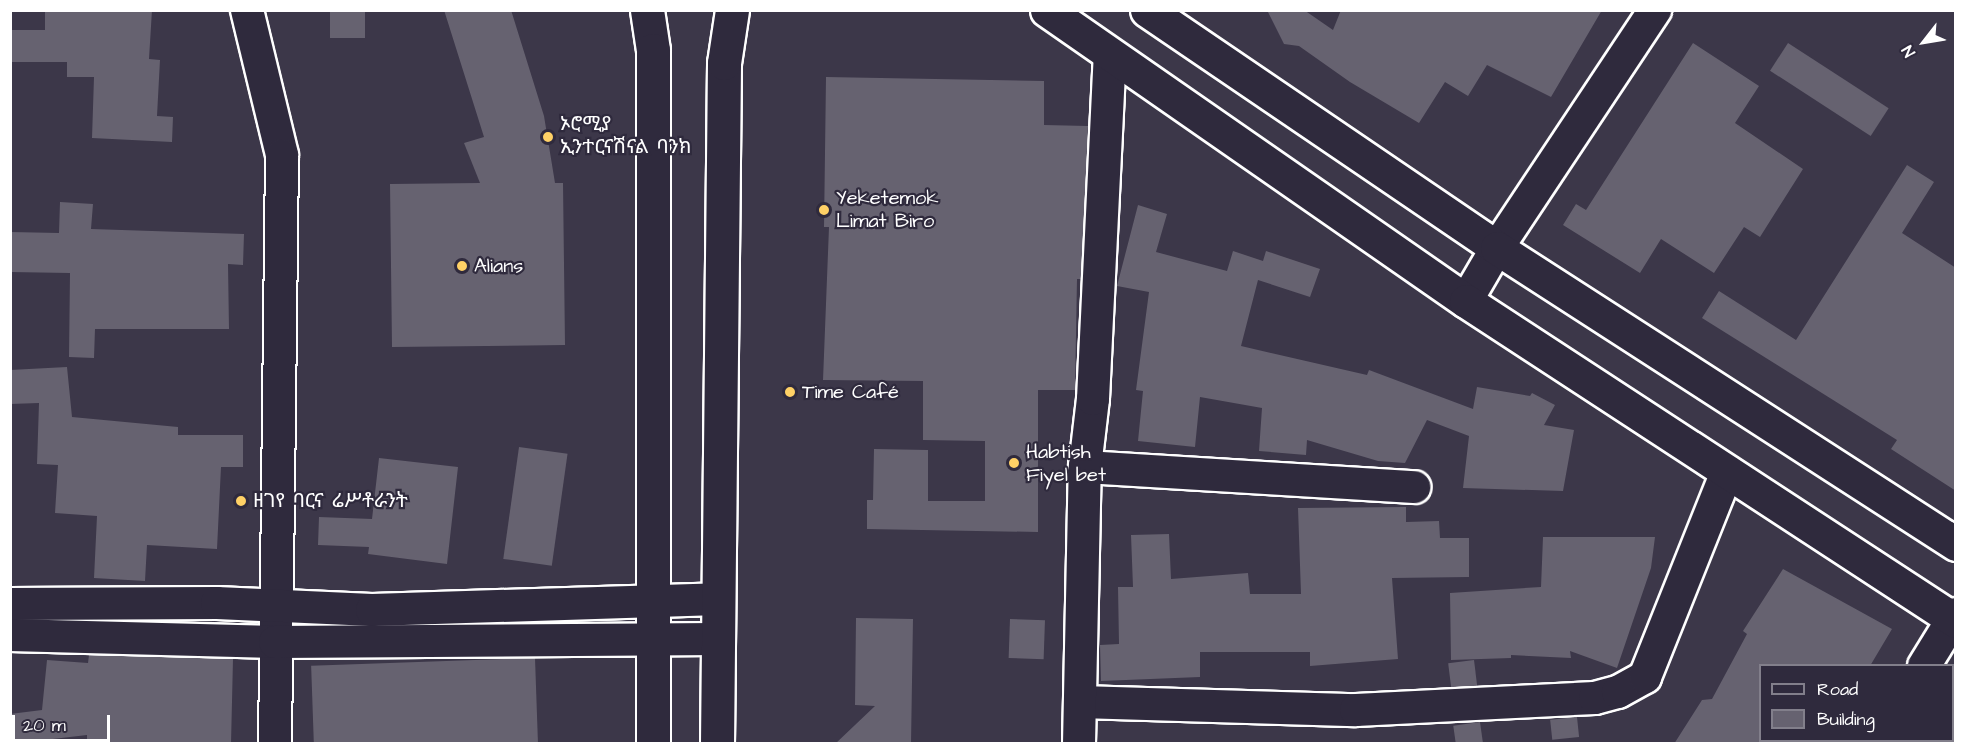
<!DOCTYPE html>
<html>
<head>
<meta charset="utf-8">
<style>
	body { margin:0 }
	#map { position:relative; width:1966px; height:754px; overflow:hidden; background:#3c3749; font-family:"Architects Daughter","Noto Sans Ethiopic",sans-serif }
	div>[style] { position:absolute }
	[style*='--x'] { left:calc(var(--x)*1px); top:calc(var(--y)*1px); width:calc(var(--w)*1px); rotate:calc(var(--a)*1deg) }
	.building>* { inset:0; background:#666270; transform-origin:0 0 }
	.roads { filter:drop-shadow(2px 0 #fff) drop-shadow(-2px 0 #fff) drop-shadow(0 2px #fff) drop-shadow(0 -2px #fff) }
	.minor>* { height:32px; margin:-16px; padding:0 16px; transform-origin:16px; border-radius:16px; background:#2f2a3d }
	.major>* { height:33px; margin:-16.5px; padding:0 16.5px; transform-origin:16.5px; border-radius:16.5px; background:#2f2a3d }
	.dots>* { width:16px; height:16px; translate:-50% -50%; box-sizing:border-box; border:3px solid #2f2a3d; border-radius:50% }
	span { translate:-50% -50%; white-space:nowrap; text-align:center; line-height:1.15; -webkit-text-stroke:4.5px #2f2a3d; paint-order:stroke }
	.poi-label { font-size:20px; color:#fff }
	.left { translate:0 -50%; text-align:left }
	.frame { position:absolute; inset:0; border:12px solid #fff; pointer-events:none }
	.legend { position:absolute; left:1759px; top:664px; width:195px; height:78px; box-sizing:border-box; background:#2f2a3d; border:2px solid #827f8b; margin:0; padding:8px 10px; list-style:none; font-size:18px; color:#fff }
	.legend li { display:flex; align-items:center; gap:12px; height:30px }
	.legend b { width:30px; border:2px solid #827f8b }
	.north { position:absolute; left:1894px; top:12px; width:60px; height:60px; -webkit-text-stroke:4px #2f2a3d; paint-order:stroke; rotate:239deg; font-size:16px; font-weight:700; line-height:24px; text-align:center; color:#fff }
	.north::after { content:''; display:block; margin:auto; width:21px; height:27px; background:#fff; clip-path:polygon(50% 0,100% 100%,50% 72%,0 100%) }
	.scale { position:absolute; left:12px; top:715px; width:98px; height:27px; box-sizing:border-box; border:3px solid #fff; border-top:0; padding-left:8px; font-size:18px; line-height:21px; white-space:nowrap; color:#fff; -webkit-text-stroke:4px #2f2a3d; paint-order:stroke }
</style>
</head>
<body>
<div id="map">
	<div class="building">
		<div style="clip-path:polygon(45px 10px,152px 10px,149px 59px,160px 60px,157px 116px,173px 117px,172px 142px,92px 138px,94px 77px,67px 77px,67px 62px,10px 62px,10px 30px,45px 30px)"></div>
		<div style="left:330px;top:10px;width:35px;height:28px"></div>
		<div style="clip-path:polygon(444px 10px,511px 10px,544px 116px,555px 183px,563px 183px,565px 345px,392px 347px,390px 184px,480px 183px,464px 143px,484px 137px)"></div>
		<div style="clip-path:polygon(1267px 10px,1304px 10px,1333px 30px,1341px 10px,1602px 10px,1551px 97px,1487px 65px,1468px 96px,1445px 82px,1419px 123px,1350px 82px,1299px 46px,1284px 44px)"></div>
		<div style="clip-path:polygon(1693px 43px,1759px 86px,1735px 123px,1803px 169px,1760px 237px,1744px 227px,1714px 273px,1661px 239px,1640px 273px,1563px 225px,1576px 204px,1586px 210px)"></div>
		<div style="left:1788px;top:43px;width:120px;height:33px;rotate:33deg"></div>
		<div style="clip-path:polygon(826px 77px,1044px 81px,1044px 125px,1088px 126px,1081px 279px,1077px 279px,1075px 390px,1038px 390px,1038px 532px,867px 529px,867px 500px,873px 500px,874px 449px,928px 450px,928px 501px,985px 501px,985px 441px,923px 440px,923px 381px,823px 380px,829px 227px,824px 227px)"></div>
		<div style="clip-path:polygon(1907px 165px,1934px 182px,1902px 233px,1956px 268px,1956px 491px,1891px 449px,1897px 440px,1702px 318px,1719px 291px,1796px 340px)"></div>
		<div style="clip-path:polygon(60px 202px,93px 204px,91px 229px,244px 234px,243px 265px,228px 264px,229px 329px,95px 329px,94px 358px,69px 357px,70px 273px,10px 272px,10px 232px,59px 233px)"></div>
		<div style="clip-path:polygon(1138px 205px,1167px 214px,1156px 252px,1227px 271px,1233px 251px,1263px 261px,1266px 251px,1320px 269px,1310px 297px,1258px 280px,1241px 346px,1367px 375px,1369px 370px,1473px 409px,1477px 387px,1530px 396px,1532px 393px,1555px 405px,1544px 425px,1574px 430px,1563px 491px,1463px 488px,1469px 436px,1427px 420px,1405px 463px,1378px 461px,1307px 440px,1306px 455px,1259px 451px,1262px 408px,1200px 397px,1195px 447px,1138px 441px,1143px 391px,1136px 390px,1149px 292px,1117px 286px)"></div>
		<div style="clip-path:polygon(67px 367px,72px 417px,178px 427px,178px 435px,243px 435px,243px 467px,221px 467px,217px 549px,147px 545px,145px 581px,94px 578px,97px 516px,55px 513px,58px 465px,37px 464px,39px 403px,10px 404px,10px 370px)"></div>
		<div style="left:519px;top:447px;width:49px;height:113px;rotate:8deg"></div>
		<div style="clip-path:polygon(379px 458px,458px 467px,447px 564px,368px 554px,369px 547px,318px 545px,319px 517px,372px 519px)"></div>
		<div style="clip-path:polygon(1406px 507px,1406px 522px,1439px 521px,1440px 538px,1469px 538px,1469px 577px,1392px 578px,1398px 659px,1310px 666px,1310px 652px,1200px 652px,1200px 677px,1101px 681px,1100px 645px,1119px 644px,1118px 587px,1133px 587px,1131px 535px,1169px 534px,1171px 579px,1248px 573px,1250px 594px,1301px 594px,1298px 508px)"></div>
		<div style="clip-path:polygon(1543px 537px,1655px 537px,1651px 568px,1617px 668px,1570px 651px,1571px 658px,1511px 655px,1511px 658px,1451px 660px,1450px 593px,1541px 587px)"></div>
		<div style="clip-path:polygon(1783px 569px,1892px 629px,1870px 666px,1761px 666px,1761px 744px,1674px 744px,1702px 700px,1712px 699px,1747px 634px,1743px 631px)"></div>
		<div style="clip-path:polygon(856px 618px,913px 619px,911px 744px,835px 744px,875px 706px,855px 705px)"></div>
		<div style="left:1010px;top:619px;width:35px;height:39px;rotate:2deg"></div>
		<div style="clip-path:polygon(89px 655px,233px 659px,231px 744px,87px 744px,87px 735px,10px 744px,10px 714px,42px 710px,47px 660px,88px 663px)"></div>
		<div style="left:535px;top:658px;width:84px;height:224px;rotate:88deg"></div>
		<div style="left:1474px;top:660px;width:26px;height:26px;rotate:83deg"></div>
		<div style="left:1577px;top:717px;width:20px;height:27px;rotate:84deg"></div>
		<div style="left:1480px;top:722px;width:22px;height:27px;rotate:82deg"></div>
	</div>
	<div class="roads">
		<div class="minor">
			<div style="--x:247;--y:10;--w:149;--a:76.4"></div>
			<div style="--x:282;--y:155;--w:589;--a:90.68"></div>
			<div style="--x:1466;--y:301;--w:61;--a:-59.7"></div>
			<div style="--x:1497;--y:248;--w:286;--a:-56.4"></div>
			<div style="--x:1085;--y:467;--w:330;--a:3.5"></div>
			<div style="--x:10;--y:604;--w:207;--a:-0.3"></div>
			<div style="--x:217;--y:603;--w:155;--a:2.6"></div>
			<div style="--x:372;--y:610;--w:346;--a:-1.8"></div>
			<div style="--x:10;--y:635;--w:265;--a:1.5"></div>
			<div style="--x:275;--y:642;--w:443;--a:-0.4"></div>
			<div style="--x:1924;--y:666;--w:61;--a:-58.4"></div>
			<div style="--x:1080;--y:702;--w:276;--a:1.7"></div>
			<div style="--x:1356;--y:710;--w:239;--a:-2.9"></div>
			<div style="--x:1595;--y:698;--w:24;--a:-15"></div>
			<div style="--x:1618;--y:692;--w:31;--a:-29"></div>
			<div style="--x:1645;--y:677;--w:221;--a:-68.2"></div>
			<div style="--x:1079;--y:744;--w:277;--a:-88.8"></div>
			<div style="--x:1085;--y:467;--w:68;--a:-83.3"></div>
			<div style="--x:1093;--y:399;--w:345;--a:-87.2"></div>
			<div style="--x:1877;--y:744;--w:4;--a:-76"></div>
		</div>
		<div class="major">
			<div style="--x:647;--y:10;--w:40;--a:81.5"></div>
			<div style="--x:653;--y:50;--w:694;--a:90"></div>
			<div style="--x:1047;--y:10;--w:510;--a:34.78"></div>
			<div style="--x:1466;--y:301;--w:585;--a:33.15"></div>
			<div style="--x:1147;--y:10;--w:423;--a:34.2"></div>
			<div style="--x:1497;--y:248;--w:546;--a:32.82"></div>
			<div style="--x:717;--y:744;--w:681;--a:-89.41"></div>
			<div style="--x:724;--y:63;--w:54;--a:-81.4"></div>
		</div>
	</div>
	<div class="dots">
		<div style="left:548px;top:137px;background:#ffd166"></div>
		<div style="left:824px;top:210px;background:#ffd166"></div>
		<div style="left:462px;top:266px;background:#ffd166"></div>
		<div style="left:790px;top:392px;background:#ffd166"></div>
		<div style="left:1014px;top:463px;background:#ffd166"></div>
		<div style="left:241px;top:501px;background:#ffd166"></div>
	</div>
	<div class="poi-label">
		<span class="left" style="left:560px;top:136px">ኦሮሚያ<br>ኢንተርናሽናል ባንክ</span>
		<span class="left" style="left:836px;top:210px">Yeketemok<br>Limat Biro</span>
		<span class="left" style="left:474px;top:266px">Alians</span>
		<span class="left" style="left:802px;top:392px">Time Café</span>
		<span class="left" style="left:1026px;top:464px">Habtish<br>Fiyel bet</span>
		<span class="left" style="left:253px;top:501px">ዘገየ ባርና ሬሥቶራንት</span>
	</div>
	<div class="frame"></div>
	<ul class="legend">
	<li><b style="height:8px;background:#2f2a3d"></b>Road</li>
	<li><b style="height:16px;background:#666270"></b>Building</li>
	</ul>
	<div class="north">N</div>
	<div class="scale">20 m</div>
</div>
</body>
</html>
